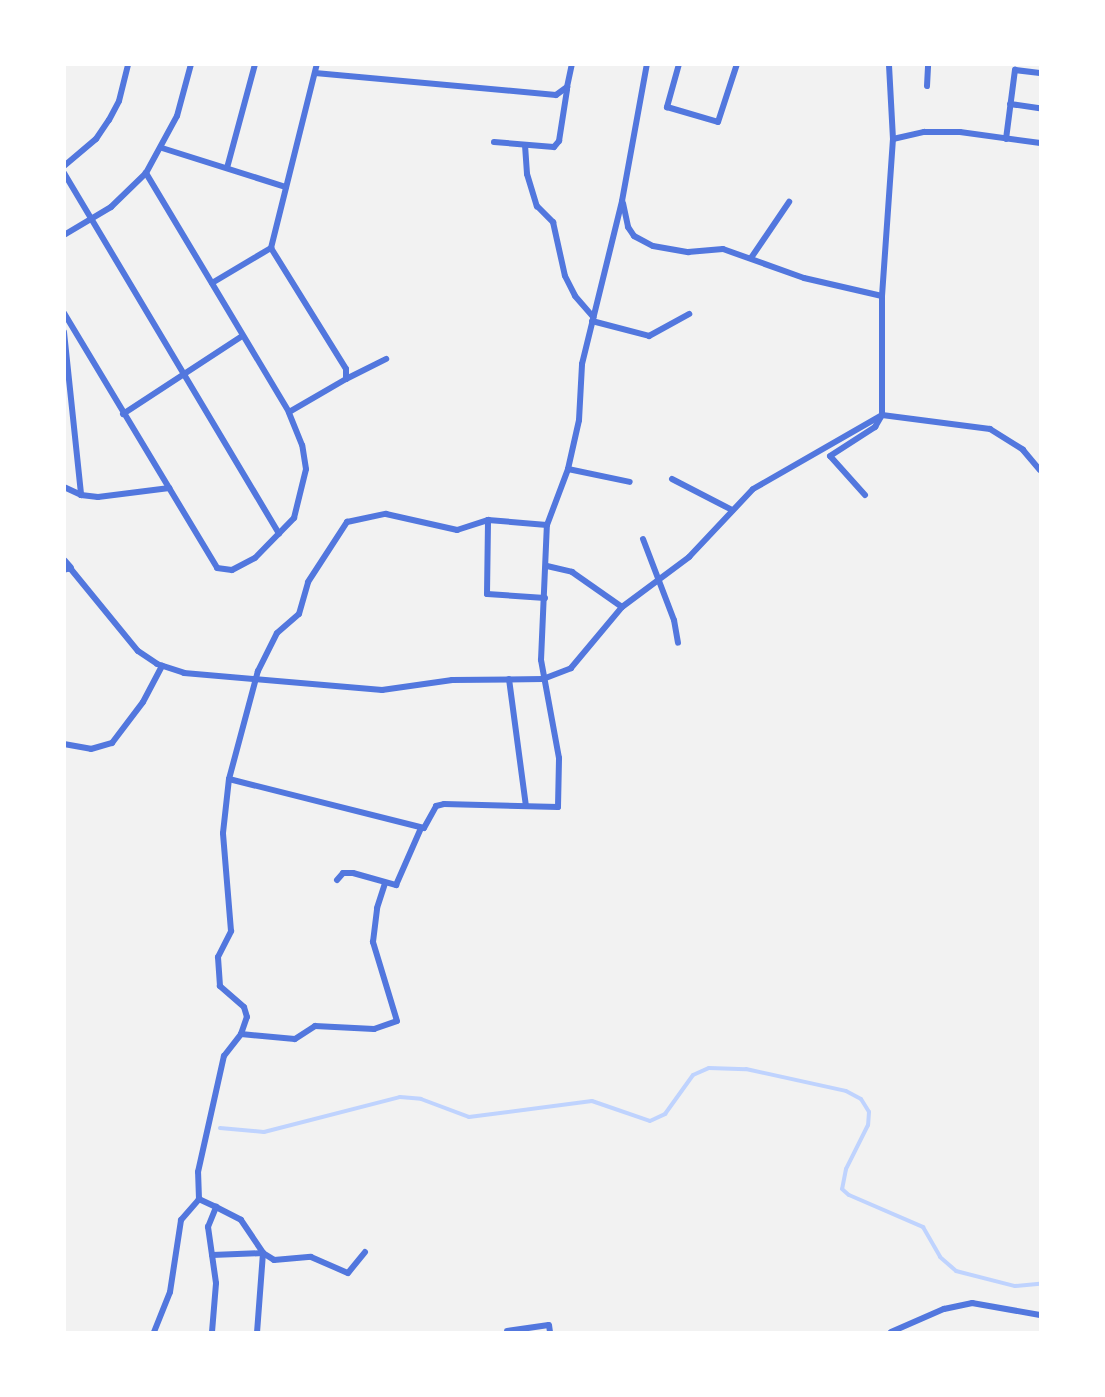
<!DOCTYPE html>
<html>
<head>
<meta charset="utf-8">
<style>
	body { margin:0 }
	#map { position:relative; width:1105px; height:1397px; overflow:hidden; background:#f2f2f2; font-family:"Fira Sans",sans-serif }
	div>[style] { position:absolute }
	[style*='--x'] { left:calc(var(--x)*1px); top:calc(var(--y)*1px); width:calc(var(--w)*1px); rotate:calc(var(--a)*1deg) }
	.stream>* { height:4px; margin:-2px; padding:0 2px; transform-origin:2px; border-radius:2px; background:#bfd3fe }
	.minor>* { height:6px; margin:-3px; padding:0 3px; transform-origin:3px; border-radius:3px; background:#5277de }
	.tertiary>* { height:8px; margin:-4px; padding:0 4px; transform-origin:4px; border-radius:4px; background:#5277de }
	span { translate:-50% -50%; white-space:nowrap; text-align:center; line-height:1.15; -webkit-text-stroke:6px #fff; paint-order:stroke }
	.frame { position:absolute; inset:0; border:66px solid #fff; pointer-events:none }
</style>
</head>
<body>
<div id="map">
	<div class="stream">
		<div style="--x:220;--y:1128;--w:44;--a:5.2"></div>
		<div style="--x:264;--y:1132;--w:140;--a:-14.4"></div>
		<div style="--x:400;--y:1097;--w:21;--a:5"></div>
		<div style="--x:421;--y:1099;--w:51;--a:20.6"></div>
		<div style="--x:469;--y:1117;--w:124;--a:-7.4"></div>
		<div style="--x:592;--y:1101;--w:61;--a:19"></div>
		<div style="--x:650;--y:1121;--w:17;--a:-25"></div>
		<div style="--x:665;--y:1114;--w:48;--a:-54.3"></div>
		<div style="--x:693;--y:1075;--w:17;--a:-24"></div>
		<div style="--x:709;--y:1068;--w:37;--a:2"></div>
		<div style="--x:746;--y:1069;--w:102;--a:12.4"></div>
		<div style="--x:846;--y:1091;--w:17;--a:28"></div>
		<div style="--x:861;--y:1099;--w:15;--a:58"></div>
		<div style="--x:869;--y:1112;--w:13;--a:94"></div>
		<div style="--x:868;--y:1125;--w:49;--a:116.6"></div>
		<div style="--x:846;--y:1169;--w:20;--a:101"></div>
		<div style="--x:842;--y:1189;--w:9;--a:41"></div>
		<div style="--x:849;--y:1195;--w:81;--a:23.4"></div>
		<div style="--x:923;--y:1227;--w:34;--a:60"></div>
		<div style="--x:940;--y:1257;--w:21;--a:41"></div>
		<div style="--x:956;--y:1271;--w:61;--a:14.3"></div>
		<div style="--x:1015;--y:1286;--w:25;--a:-5"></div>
	</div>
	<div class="minor">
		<div style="--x:679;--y:64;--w:45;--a:105.6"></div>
		<div style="--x:667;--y:107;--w:53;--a:16.4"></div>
		<div style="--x:718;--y:122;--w:61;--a:-71.9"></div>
		<div style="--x:315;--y:73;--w:242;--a:5.2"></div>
		<div style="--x:556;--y:95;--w:14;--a:-36"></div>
		<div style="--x:567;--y:87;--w:24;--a:-78"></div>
		<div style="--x:927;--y:86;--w:22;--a:-87"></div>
		<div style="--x:1010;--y:104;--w:30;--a:8"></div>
		<div style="--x:893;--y:139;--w:32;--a:-13"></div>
		<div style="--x:924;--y:132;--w:36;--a:0"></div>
		<div style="--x:960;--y:132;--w:81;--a:7.8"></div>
		<div style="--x:1006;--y:139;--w:70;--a:-82.6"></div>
		<div style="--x:1015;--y:70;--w:25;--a:7"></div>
		<div style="--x:494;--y:142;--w:60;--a:4.8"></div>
		<div style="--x:554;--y:147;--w:8;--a:-50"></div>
		<div style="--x:559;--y:141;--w:52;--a:-81.1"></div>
		<div style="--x:525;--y:145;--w:29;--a:86"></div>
		<div style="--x:527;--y:174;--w:34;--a:73"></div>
		<div style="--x:537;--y:206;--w:23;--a:45"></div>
		<div style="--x:553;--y:222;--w:55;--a:77.5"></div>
		<div style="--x:565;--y:276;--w:22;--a:63"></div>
		<div style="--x:575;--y:296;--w:28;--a:49"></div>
		<div style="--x:162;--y:148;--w:130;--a:17.5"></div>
		<div style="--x:64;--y:166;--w:42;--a:-40.2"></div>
		<div style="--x:96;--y:139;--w:23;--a:-56"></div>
		<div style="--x:109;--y:120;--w:21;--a:-62"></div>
		<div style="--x:119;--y:101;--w:38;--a:-76"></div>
		<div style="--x:227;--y:168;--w:108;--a:-74.9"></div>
		<div style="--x:64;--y:173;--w:420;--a:59.2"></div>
		<div style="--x:623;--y:203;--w:25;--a:78"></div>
		<div style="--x:628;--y:227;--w:11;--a:56"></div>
		<div style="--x:634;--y:236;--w:21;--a:28"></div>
		<div style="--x:653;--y:246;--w:36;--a:10"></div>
		<div style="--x:688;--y:252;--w:35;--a:-5"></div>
		<div style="--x:723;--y:249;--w:86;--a:19.7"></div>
		<div style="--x:804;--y:278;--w:80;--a:13"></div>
		<div style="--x:64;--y:235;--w:55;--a:-30.8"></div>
		<div style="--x:111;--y:207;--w:49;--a:-44.2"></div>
		<div style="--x:146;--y:173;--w:65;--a:-61.5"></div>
		<div style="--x:177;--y:116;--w:54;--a:-74.9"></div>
		<div style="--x:271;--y:248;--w:142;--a:58.2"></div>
		<div style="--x:346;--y:369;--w:10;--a:90"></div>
		<div style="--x:346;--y:379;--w:66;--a:149.9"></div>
		<div style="--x:751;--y:258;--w:68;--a:-55.8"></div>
		<div style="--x:212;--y:283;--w:69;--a:-30.7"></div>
		<div style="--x:271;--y:248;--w:190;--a:-76"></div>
		<div style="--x:64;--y:313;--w:297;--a:59"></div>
		<div style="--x:217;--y:568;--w:15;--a:8"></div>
		<div style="--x:232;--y:570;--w:26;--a:-28"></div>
		<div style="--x:255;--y:558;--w:56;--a:-45.7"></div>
		<div style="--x:294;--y:518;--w:50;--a:-76.2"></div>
		<div style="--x:306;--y:469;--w:24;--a:-99"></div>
		<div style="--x:302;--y:445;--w:35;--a:-112"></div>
		<div style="--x:289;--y:412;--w:279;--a:-120.9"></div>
		<div style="--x:592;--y:321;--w:59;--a:14.7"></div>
		<div style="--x:649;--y:336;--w:46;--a:-28.8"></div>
		<div style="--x:64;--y:332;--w:164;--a:84"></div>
		<div style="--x:346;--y:379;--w:45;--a:-26.6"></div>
		<div style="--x:123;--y:414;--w:142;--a:-33.2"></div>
		<div style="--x:568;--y:469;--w:63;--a:11.8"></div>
		<div style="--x:672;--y:479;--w:68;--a:27.3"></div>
		<div style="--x:64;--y:487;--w:19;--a:25"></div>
		<div style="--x:81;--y:495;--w:17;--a:7"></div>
		<div style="--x:98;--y:497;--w:72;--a:-7.2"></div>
		<div style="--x:865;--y:495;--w:52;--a:-131.9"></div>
		<div style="--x:830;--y:456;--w:54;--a:-32.8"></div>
		<div style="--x:875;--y:427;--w:14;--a:-60"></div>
		<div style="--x:882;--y:415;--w:119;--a:-90"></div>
		<div style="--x:882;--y:296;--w:157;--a:-86"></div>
		<div style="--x:893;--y:139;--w:75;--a:-93.1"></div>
		<div style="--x:643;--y:539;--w:87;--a:69.1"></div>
		<div style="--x:674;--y:620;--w:23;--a:80"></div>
		<div style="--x:547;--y:566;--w:26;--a:13"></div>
		<div style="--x:572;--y:572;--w:61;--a:35"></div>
		<div style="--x:64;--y:570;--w:6;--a:-18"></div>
		<div style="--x:70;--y:568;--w:107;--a:50.7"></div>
		<div style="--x:138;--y:651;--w:23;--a:34"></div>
		<div style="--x:157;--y:664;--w:28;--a:18"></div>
		<div style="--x:184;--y:673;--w:199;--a:4.9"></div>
		<div style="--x:382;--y:690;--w:71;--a:-8.1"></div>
		<div style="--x:452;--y:680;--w:91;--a:-0.6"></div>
		<div style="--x:543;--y:679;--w:30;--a:-21"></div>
		<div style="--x:571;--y:668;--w:80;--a:-50.1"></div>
		<div style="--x:622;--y:607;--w:84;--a:-36.7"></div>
		<div style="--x:689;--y:557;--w:93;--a:-46.7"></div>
		<div style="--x:753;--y:489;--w:149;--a:-29.8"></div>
		<div style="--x:882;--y:415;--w:109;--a:7.4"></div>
		<div style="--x:990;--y:429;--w:39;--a:32"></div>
		<div style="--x:1023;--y:450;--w:26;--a:50"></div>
		<div style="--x:545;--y:598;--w:58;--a:-176.1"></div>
		<div style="--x:487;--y:594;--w:74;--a:-89.2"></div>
		<div style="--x:488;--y:520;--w:59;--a:4.8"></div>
		<div style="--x:509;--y:679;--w:128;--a:82.4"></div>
		<div style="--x:64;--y:744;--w:27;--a:10"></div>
		<div style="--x:91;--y:749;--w:22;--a:-16"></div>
		<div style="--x:112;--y:743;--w:51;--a:-52.9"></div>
		<div style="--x:143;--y:702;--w:41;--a:-62.2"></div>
		<div style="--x:229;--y:779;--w:201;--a:14.1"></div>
		<div style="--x:424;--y:828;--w:25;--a:-61"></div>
		<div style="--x:436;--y:806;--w:8;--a:-14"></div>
		<div style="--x:444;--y:804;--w:114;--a:1.5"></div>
		<div style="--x:558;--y:807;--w:49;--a:-88.8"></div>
		<div style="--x:559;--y:758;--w:100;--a:-100.4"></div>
		<div style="--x:541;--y:660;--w:135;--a:-87.5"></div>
		<div style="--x:547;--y:525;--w:60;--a:-69.4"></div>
		<div style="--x:568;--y:469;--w:50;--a:-77.3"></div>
		<div style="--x:579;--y:420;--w:56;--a:-86.9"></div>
		<div style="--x:582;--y:364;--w:168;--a:-76.2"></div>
		<div style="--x:622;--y:201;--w:139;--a:-79.7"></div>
		<div style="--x:337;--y:880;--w:9;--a:-49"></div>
		<div style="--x:343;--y:873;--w:10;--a:0"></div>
		<div style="--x:353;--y:873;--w:45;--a:15.6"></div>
		<div style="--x:396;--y:885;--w:62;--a:-66.3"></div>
		<div style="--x:241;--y:1034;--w:54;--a:5.3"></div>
		<div style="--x:295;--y:1039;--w:24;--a:-33"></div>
		<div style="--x:315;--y:1026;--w:59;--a:2.9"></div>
		<div style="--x:374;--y:1029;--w:24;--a:-19"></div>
		<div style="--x:397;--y:1021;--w:83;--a:-106.9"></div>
		<div style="--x:373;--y:942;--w:34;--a:-83"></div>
		<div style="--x:377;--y:908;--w:26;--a:-72"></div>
		<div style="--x:216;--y:1207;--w:28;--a:27"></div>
		<div style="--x:241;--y:1220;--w:40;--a:56"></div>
		<div style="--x:263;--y:1253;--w:13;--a:32"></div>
		<div style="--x:274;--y:1260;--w:37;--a:-5"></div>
		<div style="--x:311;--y:1257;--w:40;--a:23.4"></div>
		<div style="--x:348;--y:1273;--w:27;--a:-51"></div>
		<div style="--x:212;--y:1255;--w:51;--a:-2.2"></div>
		<div style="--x:263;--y:1253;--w:79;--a:94.3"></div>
		<div style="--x:507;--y:1331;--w:42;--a:-8.1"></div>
		<div style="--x:549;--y:1325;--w:7;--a:82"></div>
		<div style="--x:154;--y:1332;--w:43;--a:-68.2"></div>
		<div style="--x:170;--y:1292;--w:73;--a:-81.3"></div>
		<div style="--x:181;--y:1220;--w:28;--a:-49"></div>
		<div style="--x:212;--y:1332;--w:49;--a:-85.3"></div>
		<div style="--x:216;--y:1283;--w:57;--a:-98.1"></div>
		<div style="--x:208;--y:1227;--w:22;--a:-68"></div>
		<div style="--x:216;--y:1207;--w:19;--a:-155"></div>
		<div style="--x:199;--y:1199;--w:27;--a:-92"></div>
		<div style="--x:198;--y:1172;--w:119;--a:-77.4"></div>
		<div style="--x:224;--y:1056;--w:28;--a:-52"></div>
		<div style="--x:241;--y:1034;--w:18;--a:-71"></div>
		<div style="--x:247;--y:1017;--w:10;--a:-107"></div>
		<div style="--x:244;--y:1007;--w:32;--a:-139"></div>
		<div style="--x:220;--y:986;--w:29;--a:-94"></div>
		<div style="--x:218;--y:957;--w:29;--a:-63"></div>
		<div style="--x:231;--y:931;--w:98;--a:-94.7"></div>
		<div style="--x:223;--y:833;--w:54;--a:-83.7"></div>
		<div style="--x:229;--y:779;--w:112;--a:-75"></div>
		<div style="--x:258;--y:671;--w:42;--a:-63.4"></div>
		<div style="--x:277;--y:633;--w:29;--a:-41"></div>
		<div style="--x:299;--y:614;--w:33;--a:-74"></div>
		<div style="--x:308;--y:582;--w:72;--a:-57"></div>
		<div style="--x:347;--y:522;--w:40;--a:-12"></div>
		<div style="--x:386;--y:514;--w:73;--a:12.7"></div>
		<div style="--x:457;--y:530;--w:33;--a:-18"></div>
		<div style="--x:891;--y:1332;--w:58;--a:-23.5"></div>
		<div style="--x:944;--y:1309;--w:29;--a:-12"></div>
		<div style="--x:972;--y:1303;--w:69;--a:10"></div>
	</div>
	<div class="tertiary">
		<div style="--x:64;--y:561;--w:9;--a:49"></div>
	</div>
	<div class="frame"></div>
</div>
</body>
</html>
